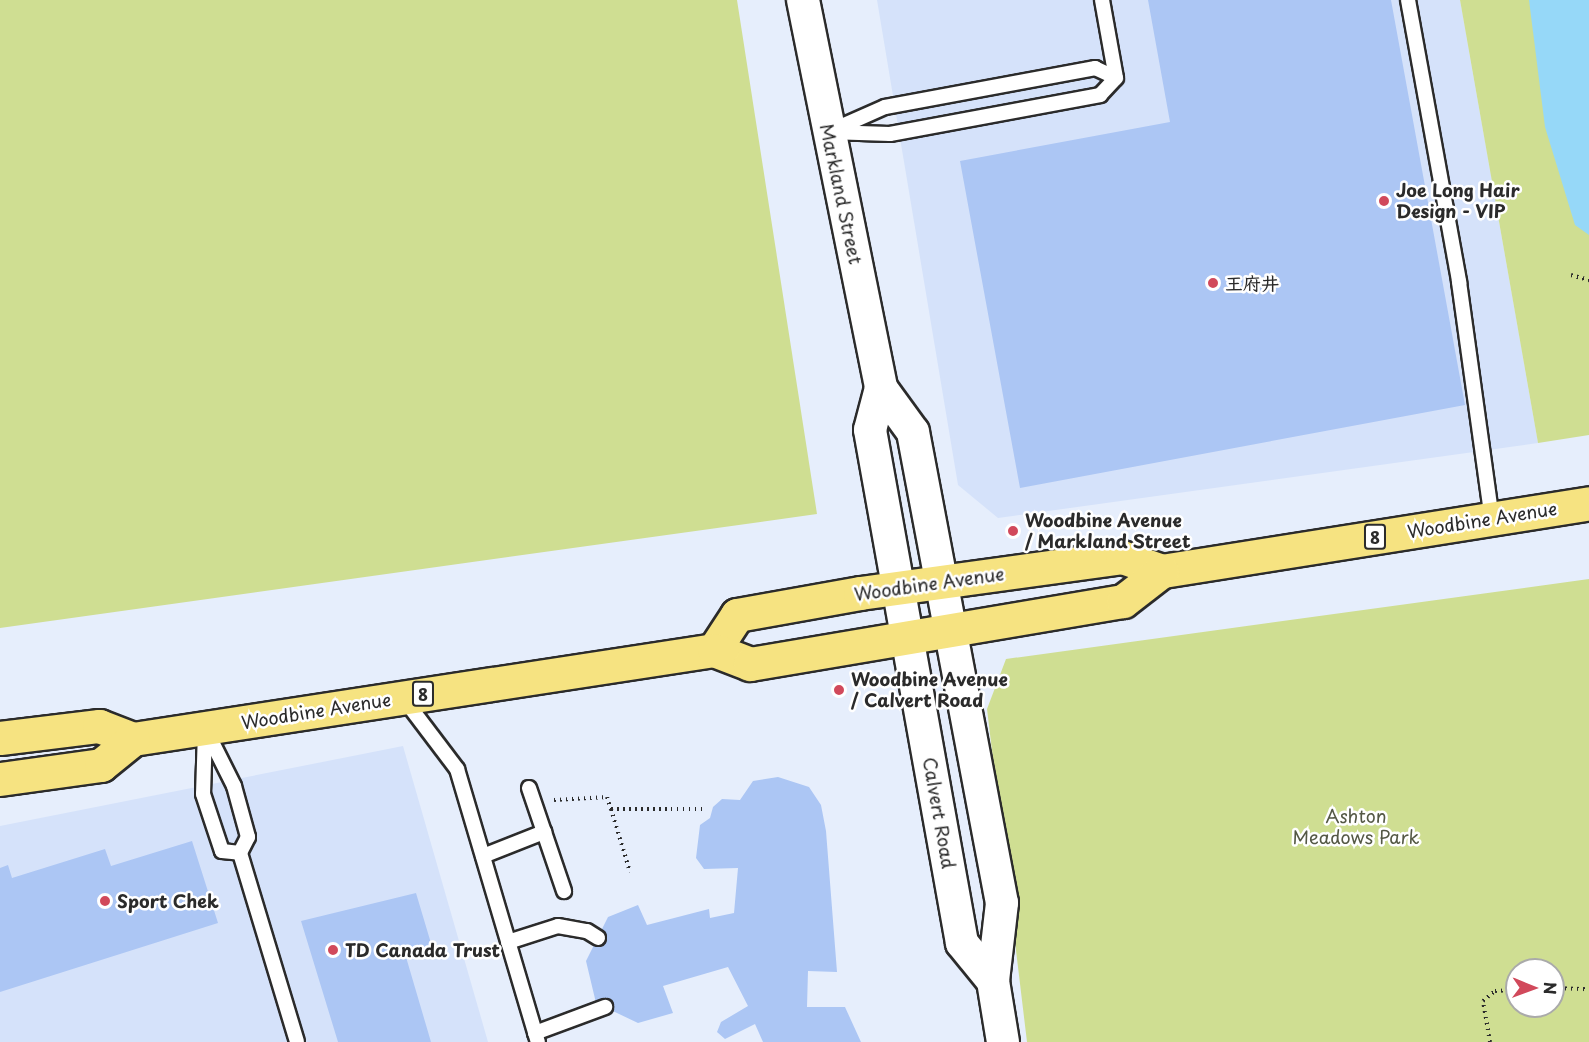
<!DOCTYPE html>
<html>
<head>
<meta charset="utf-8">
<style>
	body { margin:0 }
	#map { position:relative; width:1589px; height:1042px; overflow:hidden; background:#e6eefc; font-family:"Playpen Sans","LXGW WenKai TC",sans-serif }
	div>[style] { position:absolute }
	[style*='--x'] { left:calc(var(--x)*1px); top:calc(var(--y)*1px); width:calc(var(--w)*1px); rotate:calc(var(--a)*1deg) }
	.built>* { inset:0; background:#d5e2fa }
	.green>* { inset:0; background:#cfde92 }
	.water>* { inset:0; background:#96d8f8 }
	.building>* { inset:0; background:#acc6f4 }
	.path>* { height:4px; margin-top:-2px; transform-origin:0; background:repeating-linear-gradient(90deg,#2b2b2b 0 1.5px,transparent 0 6px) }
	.roads { filter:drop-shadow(2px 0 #2b2b2b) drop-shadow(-2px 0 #2b2b2b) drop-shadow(0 2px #2b2b2b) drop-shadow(0 -2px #2b2b2b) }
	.service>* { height:14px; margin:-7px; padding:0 7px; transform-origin:7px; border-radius:7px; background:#fff }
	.tertiary>* { height:32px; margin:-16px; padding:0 16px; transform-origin:16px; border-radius:16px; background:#fff }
	.primary>* { height:33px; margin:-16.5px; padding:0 16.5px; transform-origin:16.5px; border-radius:16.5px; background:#f6e381 }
	.dots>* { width:16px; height:16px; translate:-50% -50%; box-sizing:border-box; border:3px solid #fff; border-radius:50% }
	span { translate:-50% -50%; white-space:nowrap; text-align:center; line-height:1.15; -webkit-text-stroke:5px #fff; paint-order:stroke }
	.shield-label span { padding:2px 4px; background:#fff; border:2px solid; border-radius:4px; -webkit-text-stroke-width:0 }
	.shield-label { font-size:16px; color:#2b2b2b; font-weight:700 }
	.poi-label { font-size:18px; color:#2b2b2b; font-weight:700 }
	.left { translate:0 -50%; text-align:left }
	.street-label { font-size:18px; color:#2b2b2b }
	.park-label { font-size:18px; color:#545845 }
	.north { position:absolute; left:1505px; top:958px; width:60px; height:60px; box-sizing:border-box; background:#fff; border:2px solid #aaa; border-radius:50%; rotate:91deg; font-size:16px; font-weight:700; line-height:24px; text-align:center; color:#2b2b2b }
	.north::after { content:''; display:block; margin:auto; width:21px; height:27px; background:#d1495b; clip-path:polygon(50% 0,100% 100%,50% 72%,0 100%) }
</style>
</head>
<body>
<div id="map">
	<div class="built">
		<div style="clip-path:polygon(877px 0,1460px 0,1538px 443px,998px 518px,958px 485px)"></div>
		<div style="clip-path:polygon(403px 746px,488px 1042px,0 1042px,0 826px)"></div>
	</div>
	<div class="green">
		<div style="clip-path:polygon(0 0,737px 0,817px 514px,0 628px)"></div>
		<div style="clip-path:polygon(1460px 0,1589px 0,1589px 435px,1538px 443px)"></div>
		<div style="clip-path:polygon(evenodd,1589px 579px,1589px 1042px,1027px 1042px,987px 709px,1006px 659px,1589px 579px,1517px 970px,1553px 970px,1553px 1006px,1517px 1006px,1517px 970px)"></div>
	</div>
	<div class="water">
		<div style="clip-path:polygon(1529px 0,1589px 0,1589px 235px,1575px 225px,1545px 127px)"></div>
	</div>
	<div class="building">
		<div style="clip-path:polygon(1148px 0,1391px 0,1465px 405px,1020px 488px,960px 161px,1170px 122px)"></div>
		<div style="clip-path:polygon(778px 777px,809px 787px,821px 805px,826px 831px,837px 972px,808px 971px,807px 1007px,845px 1007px,861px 1042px,763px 1042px,755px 1024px,725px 1039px,717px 1032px,721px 1022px,748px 1006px,728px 967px,663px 986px,673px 1013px,638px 1023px,596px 1003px,586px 961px,608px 917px,638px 905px,647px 925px,709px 909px,710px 918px,734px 913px,738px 868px,704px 869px,696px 858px,700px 825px,710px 818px,713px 807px,722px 799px,740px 800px,753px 781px)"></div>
		<div style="clip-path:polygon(192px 841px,218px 923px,0 992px,0 868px,8px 865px,12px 878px,105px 849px,111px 866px)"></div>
		<div style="clip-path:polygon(416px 893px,433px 950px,406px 957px,431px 1042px,338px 1042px,301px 921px)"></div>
	</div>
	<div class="path">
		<div style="--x:1571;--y:275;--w:19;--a:16"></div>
		<div style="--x:554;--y:800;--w:53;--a:-3.2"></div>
		<div style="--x:607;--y:797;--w:13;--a:72"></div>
		<div style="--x:611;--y:809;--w:95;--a:0"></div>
		<div style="--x:611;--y:809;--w:66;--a:73.2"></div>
		<div style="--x:1553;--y:988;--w:36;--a:2"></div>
		<div style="--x:1490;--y:1042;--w:42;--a:-99.7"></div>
		<div style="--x:1483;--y:1001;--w:16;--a:-40"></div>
		<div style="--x:1495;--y:991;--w:22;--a:-3"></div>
	</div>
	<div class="roads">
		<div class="service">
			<div style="--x:1102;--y:0;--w:79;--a:79.8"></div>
			<div style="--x:1408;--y:0;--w:287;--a:79.7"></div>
			<div style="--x:1459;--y:282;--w:239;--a:82.1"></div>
			<div style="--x:833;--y:130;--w:57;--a:-23.9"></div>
			<div style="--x:885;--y:107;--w:214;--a:-10.5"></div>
			<div style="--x:1095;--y:68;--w:23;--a:25"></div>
			<div style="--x:828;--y:132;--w:62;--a:1.8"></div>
			<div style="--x:890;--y:134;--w:214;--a:-10.5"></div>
			<div style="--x:1100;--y:95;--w:23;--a:-47"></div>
			<div style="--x:404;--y:699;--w:88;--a:52.9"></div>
			<div style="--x:457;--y:769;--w:285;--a:73.5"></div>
			<div style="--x:205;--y:728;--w:65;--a:63.4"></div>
			<div style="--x:234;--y:786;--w:53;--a:74.6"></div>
			<div style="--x:248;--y:837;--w:18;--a:117"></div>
			<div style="--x:240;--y:853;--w:197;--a:73.2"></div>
			<div style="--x:205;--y:731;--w:63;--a:91.8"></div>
			<div style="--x:203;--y:794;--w:60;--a:71.6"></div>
			<div style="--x:222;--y:851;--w:18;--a:6"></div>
			<div style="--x:529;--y:788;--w:109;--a:71.2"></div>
			<div style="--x:483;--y:856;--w:66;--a:-21.5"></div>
			<div style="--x:508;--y:942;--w:52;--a:-17.7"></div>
			<div style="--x:558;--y:926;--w:29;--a:10"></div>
			<div style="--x:587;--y:931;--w:13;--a:32"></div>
			<div style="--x:535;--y:1033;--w:75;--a:-20.4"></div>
		</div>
		<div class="tertiary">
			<div style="--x:803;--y:0;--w:396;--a:78.6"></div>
			<div style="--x:881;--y:388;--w:54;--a:54"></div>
			<div style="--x:913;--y:432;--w:479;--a:79.3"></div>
			<div style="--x:1002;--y:903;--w:79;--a:96.6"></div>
			<div style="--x:993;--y:981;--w:62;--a:80.7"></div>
			<div style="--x:881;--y:388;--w:43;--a:104.7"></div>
			<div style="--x:870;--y:430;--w:521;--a:79.83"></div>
			<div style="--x:962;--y:943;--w:49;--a:50.8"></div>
		</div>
		<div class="primary">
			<div style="--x:714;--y:650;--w:42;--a:-56.7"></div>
			<div style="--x:737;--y:615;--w:125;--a:-10.1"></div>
			<div style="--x:860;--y:593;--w:264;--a:-7.8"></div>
			<div style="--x:1122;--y:557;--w:42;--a:19.3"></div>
			<div style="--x:1162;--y:571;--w:432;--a:-9"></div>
			<div style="--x:0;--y:738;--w:100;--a:-6.9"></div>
			<div style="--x:99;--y:726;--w:36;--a:21"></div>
			<div style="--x:133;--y:739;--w:588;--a:-8.71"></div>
			<div style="--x:714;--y:650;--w:39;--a:21"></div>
			<div style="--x:750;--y:664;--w:378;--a:-9.6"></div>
			<div style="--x:1123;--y:601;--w:49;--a:-37.6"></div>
			<div style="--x:0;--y:779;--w:102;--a:-7.9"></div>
			<div style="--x:101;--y:765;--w:41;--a:-39.1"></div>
		</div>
	</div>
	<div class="dots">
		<div style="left:1384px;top:201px;background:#d1495b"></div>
		<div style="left:1213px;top:283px;background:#d1495b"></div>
		<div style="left:1013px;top:531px;background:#d1495b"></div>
		<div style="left:839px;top:690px;background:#d1495b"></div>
		<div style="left:105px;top:901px;background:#d1495b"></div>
		<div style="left:333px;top:950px;background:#d1495b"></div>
	</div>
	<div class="shield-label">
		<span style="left:1375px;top:537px">8</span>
		<span style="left:423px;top:694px">8</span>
	</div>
	<div class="poi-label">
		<span class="left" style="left:1396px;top:201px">Joe Long Hair<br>Design - VIP</span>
		<span class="left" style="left:1225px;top:283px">王府井</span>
		<span class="left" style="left:1025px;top:531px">Woodbine Avenue<br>/ Markland Street</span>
		<span class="left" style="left:851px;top:690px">Woodbine Avenue<br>/ Calvert Road</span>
		<span class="left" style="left:117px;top:901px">Sport Chek</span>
		<span class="left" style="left:345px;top:950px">TD Canada Trust</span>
	</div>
	<div class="street-label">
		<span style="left:841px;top:194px;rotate:78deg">Markland Street</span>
		<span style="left:1482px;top:520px;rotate:-9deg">Woodbine Avenue</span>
		<span style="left:929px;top:584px;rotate:-8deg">Woodbine Avenue</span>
		<span style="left:316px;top:711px;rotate:-9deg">Woodbine Avenue</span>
		<span style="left:939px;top:813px;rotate:80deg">Calvert Road</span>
	</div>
	<div class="park-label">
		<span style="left:1356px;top:827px">Ashton<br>Meadows Park</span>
	</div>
	<div class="north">N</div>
</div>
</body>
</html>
